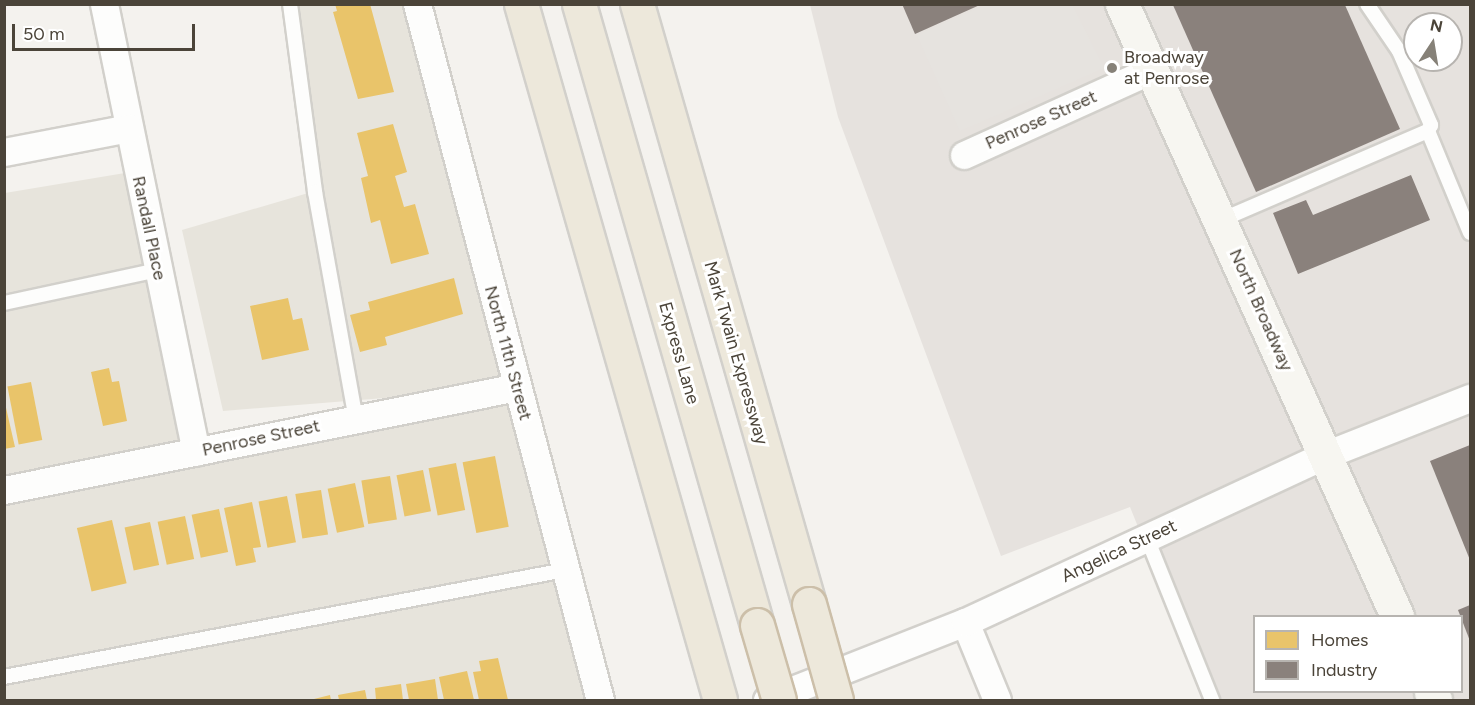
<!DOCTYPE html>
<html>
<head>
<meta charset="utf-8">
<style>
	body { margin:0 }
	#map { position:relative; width:1475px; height:705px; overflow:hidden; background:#f4f2ee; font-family:Figtree,sans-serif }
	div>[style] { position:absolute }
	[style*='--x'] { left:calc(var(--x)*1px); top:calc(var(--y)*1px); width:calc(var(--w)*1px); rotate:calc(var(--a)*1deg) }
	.residential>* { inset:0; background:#e7e4dc }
	.industrial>* { inset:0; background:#e6e2de }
	.parking>* { inset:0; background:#e6e3df }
	.homes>* { inset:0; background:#e9c46a; transform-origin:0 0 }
	.industry>* { inset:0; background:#8a817c }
	.roads { filter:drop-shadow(2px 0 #d2d0cb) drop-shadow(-2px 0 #d2d0cb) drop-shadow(0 2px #d2d0cb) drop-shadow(0 -2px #d2d0cb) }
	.lane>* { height:14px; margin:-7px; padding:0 7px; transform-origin:7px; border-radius:7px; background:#fdfdfc }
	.street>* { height:27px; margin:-13.5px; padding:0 13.5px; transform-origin:13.5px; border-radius:13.5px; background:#fdfdfc }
	.secondary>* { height:33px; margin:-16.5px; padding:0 16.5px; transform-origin:16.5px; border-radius:16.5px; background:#f7f6f1 }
	.highway>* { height:33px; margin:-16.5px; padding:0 16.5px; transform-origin:16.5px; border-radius:16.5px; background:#ede8db }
	.bridges { filter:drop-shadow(2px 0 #ccbfa9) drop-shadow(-2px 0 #ccbfa9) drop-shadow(0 2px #ccbfa9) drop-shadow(0 -2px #ccbfa9) }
	.highway-bridge>* { height:33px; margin:-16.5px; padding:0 16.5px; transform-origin:16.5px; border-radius:16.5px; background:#ede8db }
	.dots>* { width:16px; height:16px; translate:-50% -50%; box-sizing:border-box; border:3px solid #fff; border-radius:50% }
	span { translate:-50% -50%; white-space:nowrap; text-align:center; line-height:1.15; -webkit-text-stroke:6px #fff; paint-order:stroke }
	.poi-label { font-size:18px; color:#4b4439 }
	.left { translate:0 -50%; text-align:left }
	.street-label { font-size:18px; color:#4b4439 }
	.frame { position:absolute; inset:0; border:6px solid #4b4439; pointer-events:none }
	.legend { position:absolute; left:1253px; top:615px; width:210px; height:78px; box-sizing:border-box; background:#fff; border:2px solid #b7b4b0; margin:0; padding:8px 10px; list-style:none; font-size:18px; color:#4b4439 }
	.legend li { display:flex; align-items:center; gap:12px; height:30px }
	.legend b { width:30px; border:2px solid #b7b4b0 }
	.north { position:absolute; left:1403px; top:12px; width:60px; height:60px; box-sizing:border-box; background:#fff; border:2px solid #b7b4b0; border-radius:50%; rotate:12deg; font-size:16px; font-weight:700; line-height:24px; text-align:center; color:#4b4439 }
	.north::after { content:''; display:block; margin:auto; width:21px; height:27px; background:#868178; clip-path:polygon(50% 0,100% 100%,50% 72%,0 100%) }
	.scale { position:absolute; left:12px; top:24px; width:183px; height:27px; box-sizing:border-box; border:3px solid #4b4439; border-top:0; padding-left:8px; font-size:18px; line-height:21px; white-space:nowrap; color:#4b4439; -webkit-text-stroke:4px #fff; paint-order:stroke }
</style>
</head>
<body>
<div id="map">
	<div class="residential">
		<div style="clip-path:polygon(290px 5px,405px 5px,600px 700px,5px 700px,5px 193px,137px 171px,196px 452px,509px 388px,223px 411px,182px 230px,315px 191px)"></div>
	</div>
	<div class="industrial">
		<div style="clip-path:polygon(evenodd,810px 5px,1470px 5px,1470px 700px,1208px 700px,1130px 507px,1001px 556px,838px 117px,810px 5px,1415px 24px,1451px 24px,1451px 60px,1415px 60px,1415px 24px,810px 5px,1254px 616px,1462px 616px,1462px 692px,1254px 692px,1254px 616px)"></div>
	</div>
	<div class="parking">
		<div style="clip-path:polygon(985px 5px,1072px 5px,1104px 68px,960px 131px,917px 35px)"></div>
	</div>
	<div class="homes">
		<div style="clip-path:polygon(335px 4px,370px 4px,394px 92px,358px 99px,333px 12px,337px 11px)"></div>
		<div style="clip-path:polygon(393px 124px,407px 172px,395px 176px,404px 207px,415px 204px,429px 254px,391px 264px,380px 220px,371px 223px,361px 178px,368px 176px,357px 133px)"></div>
		<div style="clip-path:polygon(454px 278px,463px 314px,385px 337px,387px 345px,360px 352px,350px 315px,370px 310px,368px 302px)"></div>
		<div style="clip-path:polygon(288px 298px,293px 320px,302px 318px,309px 350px,262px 360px,250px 306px)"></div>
		<div style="clip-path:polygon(109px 368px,112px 382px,119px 381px,127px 421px,103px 426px,91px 372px)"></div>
		<div style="left:31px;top:382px;width:59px;height:24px;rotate:79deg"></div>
		<div style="clip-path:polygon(4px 399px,15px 447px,4px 449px)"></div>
		<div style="left:495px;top:456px;width:72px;height:33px;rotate:79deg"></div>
		<div style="left:456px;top:463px;width:48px;height:28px;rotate:79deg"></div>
		<div style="left:423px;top:470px;width:42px;height:27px;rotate:79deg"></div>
		<div style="left:390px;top:476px;width:44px;height:29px;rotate:81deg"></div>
		<div style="left:355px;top:483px;width:45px;height:28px;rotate:78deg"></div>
		<div style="left:321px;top:490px;width:45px;height:26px;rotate:81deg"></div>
		<div style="left:287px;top:496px;width:47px;height:29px;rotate:79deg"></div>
		<div style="clip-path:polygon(252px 502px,261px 547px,253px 548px,256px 562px,236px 566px,224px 508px)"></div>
		<div style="left:219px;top:509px;width:44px;height:28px;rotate:78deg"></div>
		<div style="left:185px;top:516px;width:44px;height:28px;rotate:78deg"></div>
		<div style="left:112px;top:520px;width:65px;height:36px;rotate:77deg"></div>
		<div style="left:150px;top:522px;width:44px;height:26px;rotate:78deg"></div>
		<div style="clip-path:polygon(498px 658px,508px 700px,479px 700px,473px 672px,481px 671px,479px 661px)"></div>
		<div style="clip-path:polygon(467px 671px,474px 700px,444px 700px,439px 677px)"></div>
		<div style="clip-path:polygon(435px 679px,438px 700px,409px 700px,406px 684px)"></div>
		<div style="clip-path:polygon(401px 684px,403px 700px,376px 700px,375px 688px)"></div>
		<div style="clip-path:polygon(365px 690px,367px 700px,339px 700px,338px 695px)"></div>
		<div style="clip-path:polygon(330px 695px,331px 700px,310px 700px)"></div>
	</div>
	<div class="industry">
		<div style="clip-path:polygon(902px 4px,982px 4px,915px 34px)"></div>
		<div style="clip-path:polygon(1173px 5px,1345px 5px,1400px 129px,1256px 192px)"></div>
		<div style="clip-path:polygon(1411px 175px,1430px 220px,1298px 274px,1273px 213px,1306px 200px,1313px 215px)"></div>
		<div style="clip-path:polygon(1470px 445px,1470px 560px,1430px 461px)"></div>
		<div style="clip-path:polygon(1470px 605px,1470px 641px,1458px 610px)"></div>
	</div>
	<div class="roads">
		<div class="lane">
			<div style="--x:290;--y:4;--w:190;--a:82.4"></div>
			<div style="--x:315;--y:192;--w:231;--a:79.8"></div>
			<div style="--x:1367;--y:4;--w:57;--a:55.8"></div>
			<div style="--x:1399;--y:51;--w:81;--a:66.6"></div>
			<div style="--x:1431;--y:125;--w:7;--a:117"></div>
			<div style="--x:1221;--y:220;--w:225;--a:-23.3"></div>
			<div style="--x:1428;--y:131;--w:110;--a:67.6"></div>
			<div style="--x:4;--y:303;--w:157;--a:-12.1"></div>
			<div style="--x:1147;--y:538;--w:175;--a:68.1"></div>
			<div style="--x:4;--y:677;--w:571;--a:-10.8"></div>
		</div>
		<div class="street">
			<div style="--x:104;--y:4;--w:457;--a:78.4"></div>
			<div style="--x:417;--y:4;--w:720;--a:75.27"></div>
			<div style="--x:4;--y:152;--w:127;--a:-10.9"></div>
			<div style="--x:964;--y:155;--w:205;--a:-24.4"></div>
			<div style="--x:4;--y:490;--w:523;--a:-11.35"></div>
			<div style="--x:965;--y:622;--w:84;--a:67.7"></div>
			<div style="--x:767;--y:700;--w:213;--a:-21.5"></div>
			<div style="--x:965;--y:622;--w:397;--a:-24.9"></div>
			<div style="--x:1325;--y:455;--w:156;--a:-21.5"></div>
		</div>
		<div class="secondary">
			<div style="--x:1122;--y:4;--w:671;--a:65.8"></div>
			<div style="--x:1431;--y:692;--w:9;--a:63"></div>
		</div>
		<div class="highway">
			<div style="--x:521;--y:4;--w:724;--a:74.04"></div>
			<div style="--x:579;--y:4;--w:646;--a:74.01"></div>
			<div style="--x:637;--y:4;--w:624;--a:74"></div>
		</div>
	</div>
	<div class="bridges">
		<div class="highway-bridge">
			<div style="--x:809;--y:604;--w:100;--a:74.3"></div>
			<div style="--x:757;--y:625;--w:78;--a:73.7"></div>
		</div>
	</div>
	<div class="dots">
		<div style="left:1112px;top:68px;background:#868178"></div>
	</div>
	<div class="poi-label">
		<span class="left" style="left:1124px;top:68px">Broadway<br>at Penrose</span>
	</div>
	<div class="street-label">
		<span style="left:1041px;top:120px;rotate:-24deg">Penrose Street</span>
		<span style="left:149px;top:228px;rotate:78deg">Randall Place</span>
		<span style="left:1261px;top:310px;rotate:66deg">North Broadway</span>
		<span style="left:508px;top:353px;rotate:75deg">North 11th Street</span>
		<span style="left:679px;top:353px;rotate:74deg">Express Lane</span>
		<span style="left:736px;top:353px;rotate:74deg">Mark Twain Expressway</span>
		<span style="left:261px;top:438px;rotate:-12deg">Penrose Street</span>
		<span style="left:1119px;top:551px;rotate:-25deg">Angelica Street</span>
	</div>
	<div class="frame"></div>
	<ul class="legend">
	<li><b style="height:16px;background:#e9c46a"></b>Homes</li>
	<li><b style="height:16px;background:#8a817c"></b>Industry</li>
	</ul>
	<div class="north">N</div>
	<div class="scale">50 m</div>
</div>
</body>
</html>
